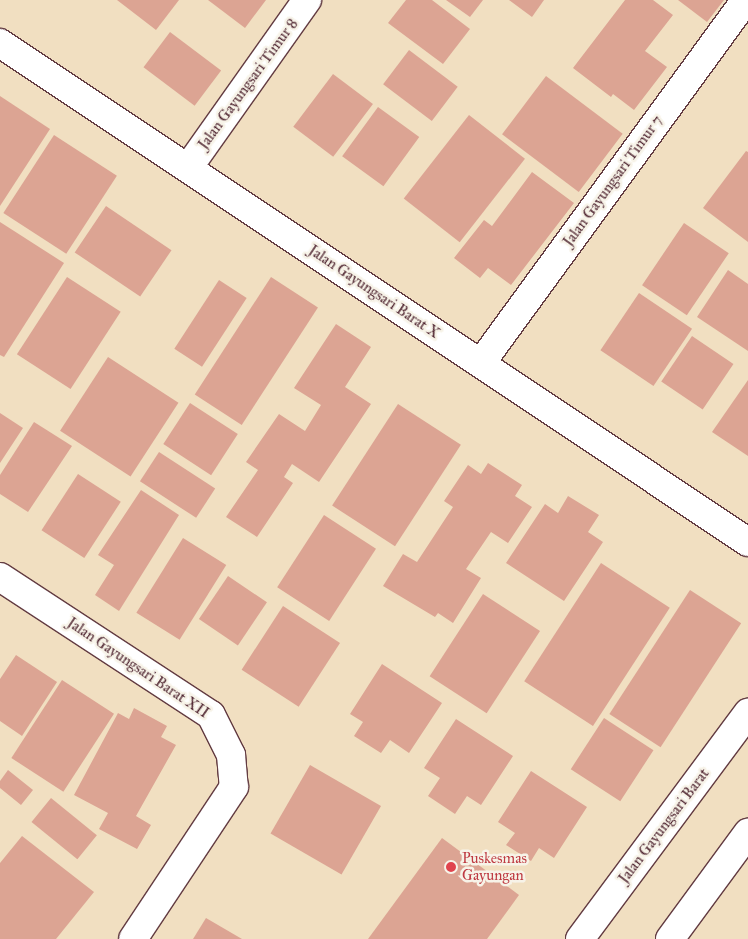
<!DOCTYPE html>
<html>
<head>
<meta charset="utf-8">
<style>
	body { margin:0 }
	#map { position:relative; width:748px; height:939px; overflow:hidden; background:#f1dfc1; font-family:"IM FELL Great Primer",serif }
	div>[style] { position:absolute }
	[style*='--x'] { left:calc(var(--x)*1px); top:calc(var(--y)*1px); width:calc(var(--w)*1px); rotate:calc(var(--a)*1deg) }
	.building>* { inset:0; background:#dca493; transform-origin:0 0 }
	.roads { filter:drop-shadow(1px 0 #633c42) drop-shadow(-1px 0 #633c42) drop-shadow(0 1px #633c42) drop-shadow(0 -1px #633c42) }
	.minor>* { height:28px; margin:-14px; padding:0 14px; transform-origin:14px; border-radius:14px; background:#fff }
	.tertiary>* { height:28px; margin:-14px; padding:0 14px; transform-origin:14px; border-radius:14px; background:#fff }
	.dots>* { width:14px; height:14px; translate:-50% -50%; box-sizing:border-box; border:2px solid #f7f3e8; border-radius:50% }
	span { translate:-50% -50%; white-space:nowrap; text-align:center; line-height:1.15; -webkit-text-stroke:5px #f7f3e8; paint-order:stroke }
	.street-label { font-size:15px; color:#4a1f2b }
	.health-label { font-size:15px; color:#be3a42 }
	.left { translate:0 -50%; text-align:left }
</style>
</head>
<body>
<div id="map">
	<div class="building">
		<div style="clip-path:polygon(117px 0,179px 0,156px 30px)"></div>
		<div style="clip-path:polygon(208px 0,266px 0,245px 28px)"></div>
		<div style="clip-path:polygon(406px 0,432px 0,470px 29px,443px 64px,388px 23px)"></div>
		<div style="clip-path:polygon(446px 0,483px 0,470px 17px)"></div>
		<div style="clip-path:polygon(509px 0,544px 0,532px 17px)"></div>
		<div style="clip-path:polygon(625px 0,653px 0,673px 15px,645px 51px,667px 67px,634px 110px,613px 94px,611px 97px,573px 68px)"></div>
		<div style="clip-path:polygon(678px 0,724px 0,707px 22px)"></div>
		<div style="left:170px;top:32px;width:64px;height:44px;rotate:37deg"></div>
		<div style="left:409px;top:50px;width:61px;height:43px;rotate:37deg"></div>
		<div style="left:333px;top:74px;width:50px;height:66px;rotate:37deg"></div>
		<div style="left:546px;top:76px;width:96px;height:73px;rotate:37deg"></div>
		<div style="clip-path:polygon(0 96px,50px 129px,0 206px)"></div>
		<div style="left:378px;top:107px;width:51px;height:61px;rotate:36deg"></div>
		<div style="left:469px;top:115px;width:71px;height:106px;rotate:38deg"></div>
		<div style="left:54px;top:135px;width:75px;height:93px;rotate:33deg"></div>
		<div style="clip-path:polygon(746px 151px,748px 152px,748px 242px,703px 208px)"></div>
		<div style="clip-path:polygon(532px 172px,574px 203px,511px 285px,488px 268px,480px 278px,454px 258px,484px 220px,492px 226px)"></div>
		<div style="left:106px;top:206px;width:79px;height:56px;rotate:34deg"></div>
		<div style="clip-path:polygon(0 222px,64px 263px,4px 357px,0 355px)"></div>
		<div style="left:684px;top:223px;width:54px;height:75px;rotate:34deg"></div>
		<div style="clip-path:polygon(728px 270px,748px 284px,748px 351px,697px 317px)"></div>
		<div style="left:67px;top:277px;width:64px;height:92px;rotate:33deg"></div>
		<div style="left:271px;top:277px;width:56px;height:140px;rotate:33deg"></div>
		<div style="left:219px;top:280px;width:33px;height:82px;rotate:33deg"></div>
		<div style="left:639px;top:293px;width:64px;height:69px;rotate:34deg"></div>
		<div style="clip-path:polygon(336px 324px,371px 347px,345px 387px,371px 404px,319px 482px,292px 464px,284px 477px,293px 483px,257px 537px,226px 517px,258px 470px,246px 462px,279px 414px,305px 431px,321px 405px,294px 388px)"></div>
		<div style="left:692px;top:336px;width:50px;height:55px;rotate:34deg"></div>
		<div style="left:108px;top:357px;width:84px;height:88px;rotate:33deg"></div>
		<div style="clip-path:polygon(748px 380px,748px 456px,712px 432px)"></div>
		<div style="left:190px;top:403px;width:57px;height:49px;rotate:33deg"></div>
		<div style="left:398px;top:404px;width:75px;height:121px;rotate:33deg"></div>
		<div style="clip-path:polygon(0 413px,23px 428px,0 463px)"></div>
		<div style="clip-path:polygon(34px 422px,72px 446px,28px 512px,0 494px,0 475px)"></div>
		<div style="left:159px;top:452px;width:67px;height:35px;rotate:33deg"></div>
		<div style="clip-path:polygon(488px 463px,522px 485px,515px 496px,532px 507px,508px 543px,491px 532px,466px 569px,481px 578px,453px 623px,438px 613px,435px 617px,383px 586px,403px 554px,417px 562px,453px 507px,444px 501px,468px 465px,481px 474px)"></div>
		<div style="left:78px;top:474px;width:51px;height:67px;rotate:33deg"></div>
		<div style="clip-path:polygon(141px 490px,179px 515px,119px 611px,95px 595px,114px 565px,98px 555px)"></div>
		<div style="clip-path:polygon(568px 496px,599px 515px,588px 532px,603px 542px,564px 601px,506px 563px,545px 504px,558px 513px)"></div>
		<div style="left:324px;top:515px;width:62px;height:86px;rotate:33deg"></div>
		<div style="left:183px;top:538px;width:51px;height:88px;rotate:32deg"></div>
		<div style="left:601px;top:563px;width:82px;height:141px;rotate:33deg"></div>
		<div style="left:228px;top:576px;width:47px;height:52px;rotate:34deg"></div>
		<div style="left:690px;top:590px;width:61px;height:148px;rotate:33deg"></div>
		<div style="left:483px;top:594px;width:68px;height:98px;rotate:33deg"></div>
		<div style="left:283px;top:606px;width:68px;height:76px;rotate:33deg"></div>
		<div style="clip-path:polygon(16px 655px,57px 682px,22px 736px,0 721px,0 679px)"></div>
		<div style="clip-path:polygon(382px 664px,442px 703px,409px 753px,390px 740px,381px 753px,354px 736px,363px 722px,350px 714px)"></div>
		<div style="left:62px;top:680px;width:62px;height:93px;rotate:33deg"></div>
		<div style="clip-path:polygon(134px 708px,167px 726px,161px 737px,176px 745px,136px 816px,151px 825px,137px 849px,99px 829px,108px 813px,74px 795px,118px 713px,129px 719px)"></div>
		<div style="left:604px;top:718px;width:59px;height:61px;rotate:33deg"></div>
		<div style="clip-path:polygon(456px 719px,513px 756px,481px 805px,467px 796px,455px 814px,428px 796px,440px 778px,424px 768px)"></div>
		<div style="left:310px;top:765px;width:82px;height:79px;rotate:30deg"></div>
		<div style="clip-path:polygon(8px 770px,33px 790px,21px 805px,0 788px,0 781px)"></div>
		<div style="clip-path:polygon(531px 771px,587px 807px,554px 858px,539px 848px,531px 861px,506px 845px,515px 833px,498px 822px)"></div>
		<div style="left:51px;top:798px;width:59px;height:31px;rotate:39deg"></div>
		<div style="clip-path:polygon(22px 836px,94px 892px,56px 939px,0 939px,0 863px)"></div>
		<div style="clip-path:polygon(442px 838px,519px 895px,487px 939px,368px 939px)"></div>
		<div style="clip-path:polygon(206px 918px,242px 939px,193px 939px)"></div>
	</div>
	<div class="roads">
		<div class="minor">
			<div style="--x:188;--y:168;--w:206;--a:-54.7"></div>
			<div style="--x:481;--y:363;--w:449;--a:-53.9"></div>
			<div style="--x:0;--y:577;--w:252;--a:33.2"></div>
			<div style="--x:211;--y:715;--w:45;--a:63.4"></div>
			<div style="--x:231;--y:755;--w:32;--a:85"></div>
			<div style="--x:234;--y:787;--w:182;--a:123.6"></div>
		</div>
		<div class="tertiary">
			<div style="--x:0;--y:43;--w:899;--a:33.71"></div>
			<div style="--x:580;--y:939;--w:282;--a:-53.4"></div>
			<div style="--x:670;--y:939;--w:132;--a:-53.7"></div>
		</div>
	</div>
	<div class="dots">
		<div style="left:451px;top:867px;background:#e0444e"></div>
	</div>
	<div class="street-label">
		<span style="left:248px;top:84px;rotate:-54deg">Jalan Gayungsari Timur 8</span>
		<span style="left:613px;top:181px;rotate:-54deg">Jalan Gayungsari Timur 7</span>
		<span style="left:374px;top:292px;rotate:34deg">Jalan Gayungsari Barat X</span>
		<span style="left:138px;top:668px;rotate:34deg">Jalan Gayungsari Barat XII</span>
		<span style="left:664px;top:826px;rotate:-53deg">Jalan Gayungsari Barat</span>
	</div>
	<div class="health-label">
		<span class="left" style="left:462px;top:867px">Puskesmas<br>Gayungan</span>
	</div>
</div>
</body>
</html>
